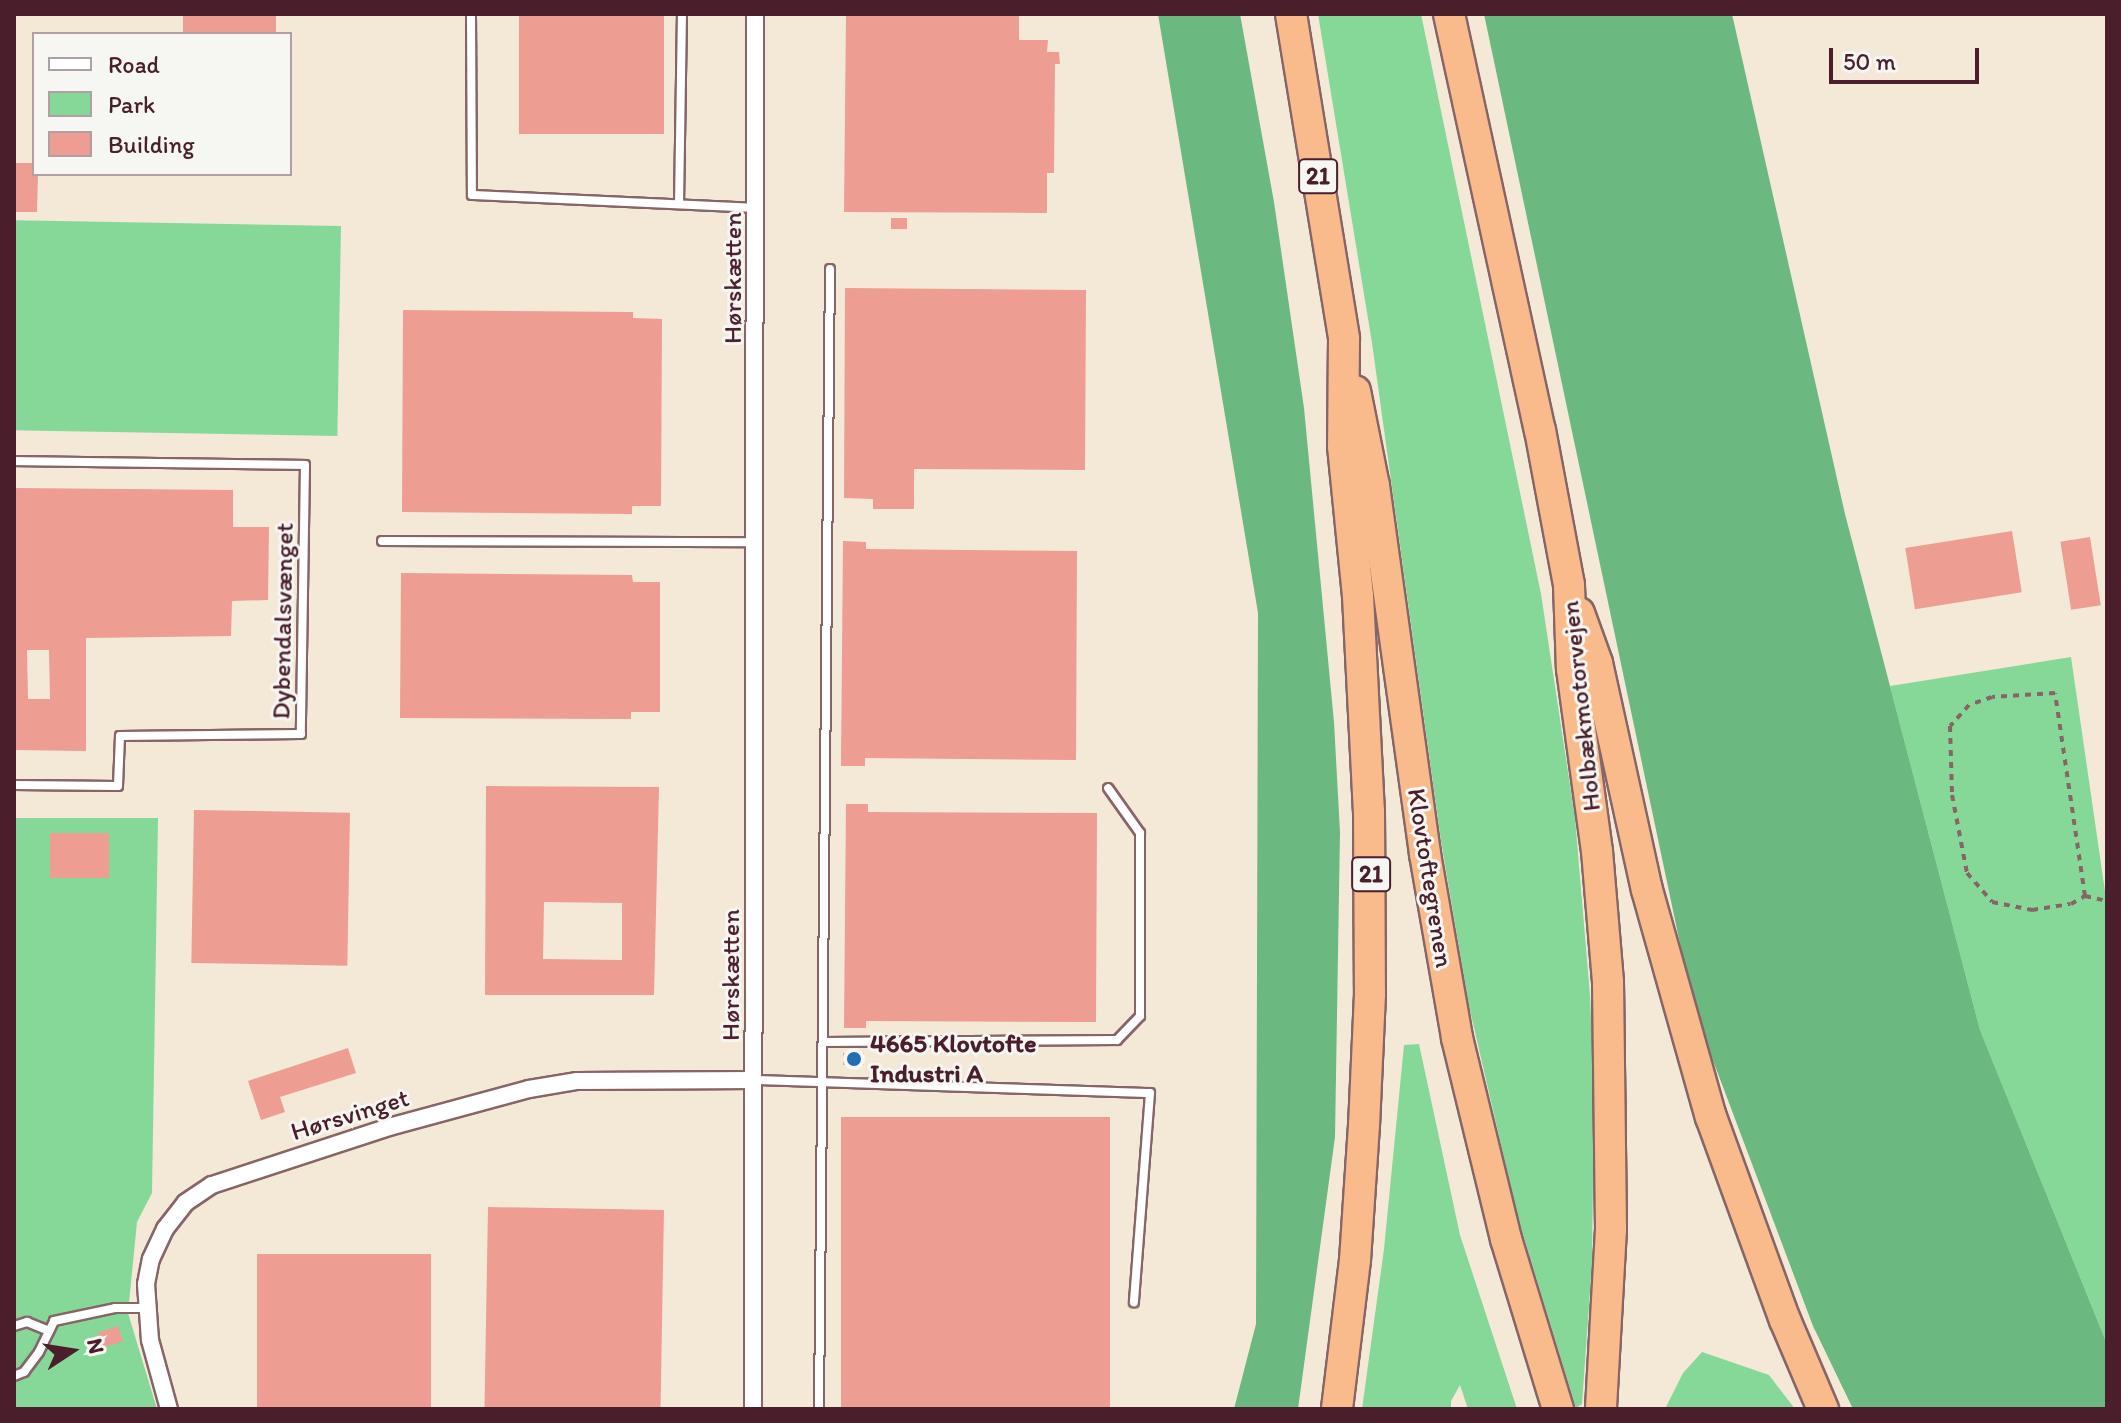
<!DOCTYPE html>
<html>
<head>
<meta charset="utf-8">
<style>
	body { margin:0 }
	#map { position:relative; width:2121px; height:1423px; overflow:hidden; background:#f4e8d7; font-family:Itim,sans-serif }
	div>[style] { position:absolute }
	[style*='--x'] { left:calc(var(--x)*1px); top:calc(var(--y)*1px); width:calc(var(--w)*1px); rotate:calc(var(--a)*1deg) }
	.green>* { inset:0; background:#86d899; transform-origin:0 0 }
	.forest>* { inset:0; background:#6cb881 }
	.building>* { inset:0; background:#ed9d91; transform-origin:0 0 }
	.path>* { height:4px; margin-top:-2px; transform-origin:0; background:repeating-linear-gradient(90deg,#866567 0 6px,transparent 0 12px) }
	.roads { filter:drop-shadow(2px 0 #866567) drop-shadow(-2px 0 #866567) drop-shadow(0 2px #866567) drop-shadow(0 -2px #866567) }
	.lane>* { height:8px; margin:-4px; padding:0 4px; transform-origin:4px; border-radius:4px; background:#fff }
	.street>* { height:16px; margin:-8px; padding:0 8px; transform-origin:8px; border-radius:8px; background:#fff }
	.highway>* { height:30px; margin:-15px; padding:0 15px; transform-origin:15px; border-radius:15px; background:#fabb8c }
	.dots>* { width:22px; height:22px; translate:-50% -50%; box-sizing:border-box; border:4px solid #f6f6f2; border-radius:50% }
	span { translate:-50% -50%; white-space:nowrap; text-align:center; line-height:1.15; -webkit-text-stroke:6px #f6f6f2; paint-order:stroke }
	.shield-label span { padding:2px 6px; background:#f6f6f2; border:2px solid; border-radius:6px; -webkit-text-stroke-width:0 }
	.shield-label { font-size:24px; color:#4a1f2b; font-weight:700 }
	.street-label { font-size:26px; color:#4a1f2b }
	.poi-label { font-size:26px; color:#4a1f2b; font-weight:700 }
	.left { translate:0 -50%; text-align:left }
	.frame { position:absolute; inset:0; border:16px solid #4a1f2b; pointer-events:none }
	.legend { position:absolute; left:32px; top:32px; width:260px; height:144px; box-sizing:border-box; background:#f6f6f2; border:2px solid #b1a0a2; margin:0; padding:10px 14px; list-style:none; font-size:24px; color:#4a1f2b }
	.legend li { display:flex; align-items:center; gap:16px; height:40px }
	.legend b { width:40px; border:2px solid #b1a0a2 }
	.north { position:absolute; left:32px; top:1311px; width:80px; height:80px; -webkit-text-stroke:6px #f6f6f2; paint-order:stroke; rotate:78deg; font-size:22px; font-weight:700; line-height:32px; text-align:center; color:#4a1f2b }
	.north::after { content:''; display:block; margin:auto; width:28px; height:36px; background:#4a1f2b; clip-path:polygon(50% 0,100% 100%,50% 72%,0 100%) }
	.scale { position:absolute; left:1829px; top:48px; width:150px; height:36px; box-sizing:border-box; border:4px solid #4a1f2b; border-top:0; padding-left:10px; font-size:24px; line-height:28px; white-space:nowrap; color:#4a1f2b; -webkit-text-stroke:6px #f6f6f2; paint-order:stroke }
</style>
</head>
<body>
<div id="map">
	<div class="green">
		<div style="clip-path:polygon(1318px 14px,1421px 14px,1541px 594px,1575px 818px,1590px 995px,1594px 1090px,1592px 1263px,1582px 1404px,1576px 1408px,1518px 1218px,1469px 1006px,1441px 841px,1372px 343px)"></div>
		<div style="left:341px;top:226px;width:210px;height:327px;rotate:91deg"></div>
		<div style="clip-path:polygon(2071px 657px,2107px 905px,2107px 1344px,1980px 1030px,1890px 686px)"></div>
		<div style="clip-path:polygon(14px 818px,158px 818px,152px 1193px,137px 1222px,128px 1313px,157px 1409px,14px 1409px)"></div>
		<div style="clip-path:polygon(1419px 1044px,1460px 1235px,1517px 1409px,1468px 1409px,1460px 1385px,1451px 1401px,1451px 1409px,1362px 1409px,1384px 1249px,1404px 1045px)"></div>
		<div style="clip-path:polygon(1702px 1352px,1769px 1375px,1795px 1409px,1665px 1409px,1683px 1373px)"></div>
	</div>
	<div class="forest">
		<div style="clip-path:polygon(1158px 14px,1240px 14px,1274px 202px,1304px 408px,1334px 722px,1340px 832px,1335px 1137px,1298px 1409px,1234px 1409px,1256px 1324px,1258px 613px)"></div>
		<div style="clip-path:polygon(1484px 14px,1732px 14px,1845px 514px,1980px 1030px,2107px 1344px,2107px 1409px,1853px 1409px,1813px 1326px,1694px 1010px)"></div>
	</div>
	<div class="building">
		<div style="left:183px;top:14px;width:93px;height:20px"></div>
		<div style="left:519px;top:14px;width:145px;height:120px"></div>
		<div style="clip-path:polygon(846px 14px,1019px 14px,1019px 40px,1048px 40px,1047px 52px,1059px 52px,1060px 64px,1055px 64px,1054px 173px,1047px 173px,1047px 213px,844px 212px)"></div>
		<div style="clip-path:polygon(14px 163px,34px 163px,34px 174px,38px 174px,37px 212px,14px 212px)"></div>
		<div style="left:891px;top:218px;width:16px;height:11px"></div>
		<div style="clip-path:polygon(845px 288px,1086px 290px,1085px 470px,914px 469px,914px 509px,873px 509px,873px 499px,844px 498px)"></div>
		<div style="clip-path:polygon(403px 310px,633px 312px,633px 318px,662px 319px,661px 506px,632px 506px,632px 514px,402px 512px)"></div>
		<div style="clip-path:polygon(evenodd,14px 488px,233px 490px,233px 527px,269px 527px,268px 600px,232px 601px,231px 636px,86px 638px,86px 751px,14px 750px,14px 488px,27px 650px,49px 650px,50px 699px,28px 699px,27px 650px)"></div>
		<div style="left:2012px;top:531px;width:62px;height:108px;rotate:81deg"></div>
		<div style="left:2090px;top:537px;width:69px;height:30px;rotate:81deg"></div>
		<div style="clip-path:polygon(843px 541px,866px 542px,866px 549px,1077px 551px,1076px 760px,865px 758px,865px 766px,841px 766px)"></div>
		<div style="clip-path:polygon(401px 573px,632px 575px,633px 582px,660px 582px,660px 712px,631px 712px,631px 719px,400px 718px)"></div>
		<div style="clip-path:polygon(evenodd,486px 786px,659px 787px,654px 995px,485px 995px,486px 786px,544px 902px,622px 903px,622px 960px,543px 959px,544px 902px)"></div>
		<div style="clip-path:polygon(846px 804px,868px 804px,868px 812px,1097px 813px,1096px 1022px,866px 1021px,866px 1028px,844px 1028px)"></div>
		<div style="left:194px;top:810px;width:156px;height:153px;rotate:1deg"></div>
		<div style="left:50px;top:833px;width:59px;height:45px"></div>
		<div style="clip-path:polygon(348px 1048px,356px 1073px,280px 1097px,285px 1112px,261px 1120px,248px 1081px)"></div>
		<div style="left:843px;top:1053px;width:21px;height:12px"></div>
		<div style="left:841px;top:1117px;width:269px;height:292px"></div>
		<div style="left:488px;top:1207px;width:176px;height:202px;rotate:1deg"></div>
		<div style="left:257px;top:1254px;width:174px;height:155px"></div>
		<div style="left:118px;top:1326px;width:16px;height:21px;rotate:72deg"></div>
	</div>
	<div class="path">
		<div style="--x:2085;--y:896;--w:205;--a:-98.4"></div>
		<div style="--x:2055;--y:693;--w:63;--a:176.4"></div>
		<div style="--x:1992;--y:697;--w:24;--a:161"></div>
		<div style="--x:1969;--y:705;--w:28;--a:132"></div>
		<div style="--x:1950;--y:726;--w:69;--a:88.3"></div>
		<div style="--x:1952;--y:795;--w:79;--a:79.1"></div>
		<div style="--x:1967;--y:873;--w:38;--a:49"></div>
		<div style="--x:1992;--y:902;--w:41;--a:11.3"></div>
		<div style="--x:2032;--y:910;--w:39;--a:-9"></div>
		<div style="--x:2071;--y:904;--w:16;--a:-30"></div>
		<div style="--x:2085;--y:896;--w:23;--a:13"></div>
	</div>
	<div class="roads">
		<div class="lane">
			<div style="--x:471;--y:14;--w:181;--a:89.7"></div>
			<div style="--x:472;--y:195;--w:282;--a:2.6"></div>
			<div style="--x:679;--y:204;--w:190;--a:-89.1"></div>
			<div style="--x:14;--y:461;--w:291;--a:0.8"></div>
			<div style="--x:305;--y:465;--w:269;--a:90.9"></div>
			<div style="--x:301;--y:734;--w:181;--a:179.4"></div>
			<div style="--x:120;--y:736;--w:50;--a:92.3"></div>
			<div style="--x:118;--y:786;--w:104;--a:-179.4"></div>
			<div style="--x:382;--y:541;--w:373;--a:0.2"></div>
			<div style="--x:824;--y:1042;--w:293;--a:-0.4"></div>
			<div style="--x:1117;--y:1040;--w:33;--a:-46"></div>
			<div style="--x:1140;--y:1016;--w:183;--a:-90"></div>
			<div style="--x:1140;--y:833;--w:55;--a:-125.4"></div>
			<div style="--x:754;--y:1080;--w:396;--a:1.9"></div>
			<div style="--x:1150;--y:1093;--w:210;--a:94.4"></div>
			<div style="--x:14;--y:1326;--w:14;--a:-17"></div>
			<div style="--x:27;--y:1322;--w:24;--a:22"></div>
			<div style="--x:14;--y:1376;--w:11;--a:-22"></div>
			<div style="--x:24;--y:1372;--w:25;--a:-53"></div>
			<div style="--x:39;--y:1352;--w:34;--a:-64"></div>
			<div style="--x:54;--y:1321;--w:62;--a:-12"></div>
			<div style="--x:115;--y:1308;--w:30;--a:0"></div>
			<div style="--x:819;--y:1409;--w:1140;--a:-89.45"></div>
		</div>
		<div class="street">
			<div style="--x:169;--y:1409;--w:72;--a:-105.4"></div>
			<div style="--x:150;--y:1340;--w:56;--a:-94.1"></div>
			<div style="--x:146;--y:1284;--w:25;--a:-79"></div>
			<div style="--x:151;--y:1259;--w:33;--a:-65"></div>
			<div style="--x:165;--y:1229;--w:33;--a:-52"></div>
			<div style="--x:185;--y:1203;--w:32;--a:-34"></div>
			<div style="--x:212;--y:1185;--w:186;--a:-18.1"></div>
			<div style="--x:389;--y:1127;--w:145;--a:-15.2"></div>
			<div style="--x:529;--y:1089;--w:49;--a:-9.5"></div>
			<div style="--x:577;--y:1081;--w:177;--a:-0.3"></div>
			<div style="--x:753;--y:1409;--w:1395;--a:-89.92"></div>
		</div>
		<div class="highway">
			<div style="--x:1291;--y:14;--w:329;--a:80.7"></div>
			<div style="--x:1344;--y:339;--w:107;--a:90.5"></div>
			<div style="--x:1343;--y:446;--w:151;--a:84.3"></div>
			<div style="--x:1358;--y:596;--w:215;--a:87.1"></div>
			<div style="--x:1369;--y:811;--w:183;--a:89.7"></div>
			<div style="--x:1370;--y:994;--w:131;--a:92.6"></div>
			<div style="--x:1364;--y:1125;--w:135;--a:93.8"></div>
			<div style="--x:1355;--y:1260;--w:150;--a:96.9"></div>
			<div style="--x:1449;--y:14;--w:426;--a:77.7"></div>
			<div style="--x:1540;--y:430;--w:158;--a:79.4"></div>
			<div style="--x:1569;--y:585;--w:84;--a:88"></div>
			<div style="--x:1572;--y:669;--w:184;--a:82.2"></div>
			<div style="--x:1597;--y:851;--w:131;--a:85.2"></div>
			<div style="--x:1608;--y:982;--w:247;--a:89.3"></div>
			<div style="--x:1611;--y:1229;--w:180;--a:93.2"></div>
			<div style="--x:1355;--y:391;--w:97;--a:78.7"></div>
			<div style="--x:1374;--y:486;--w:372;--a:82.1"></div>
			<div style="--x:1425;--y:854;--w:187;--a:80.1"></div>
			<div style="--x:1457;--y:1038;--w:207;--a:76.3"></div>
			<div style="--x:1506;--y:1239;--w:178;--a:73"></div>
			<div style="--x:1579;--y:613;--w:53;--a:70.2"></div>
			<div style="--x:1597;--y:663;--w:232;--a:77.6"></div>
			<div style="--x:1647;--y:890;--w:236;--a:74.3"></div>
			<div style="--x:1711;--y:1117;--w:216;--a:70"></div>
			<div style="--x:1785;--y:1320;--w:97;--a:66.9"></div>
		</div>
	</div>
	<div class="dots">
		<div style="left:854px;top:1059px;background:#1f6fb2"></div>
	</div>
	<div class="shield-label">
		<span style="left:1318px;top:176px">21</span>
		<span style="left:1371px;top:874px">21</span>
	</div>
	<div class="street-label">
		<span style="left:733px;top:278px;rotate:-90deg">Hørskætten</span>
		<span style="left:283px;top:621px;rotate:-89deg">Dybendalsvænget</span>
		<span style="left:1581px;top:706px;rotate:-96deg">Holbækmotorvejen</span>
		<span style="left:1430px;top:878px;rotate:81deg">Klovtoftegrenen</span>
		<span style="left:731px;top:975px;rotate:-90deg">Hørskætten</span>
		<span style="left:350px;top:1115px;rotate:-17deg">Hørsvinget</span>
	</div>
	<div class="poi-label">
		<span class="left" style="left:870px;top:1059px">4665 Klovtofte<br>Industri A</span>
	</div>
	<div class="frame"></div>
	<ul class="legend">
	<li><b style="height:10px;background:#fff"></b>Road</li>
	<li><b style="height:22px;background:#86d899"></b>Park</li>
	<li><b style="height:22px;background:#ed9d91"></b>Building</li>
	</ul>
	<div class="north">N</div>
	<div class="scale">50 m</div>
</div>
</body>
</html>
